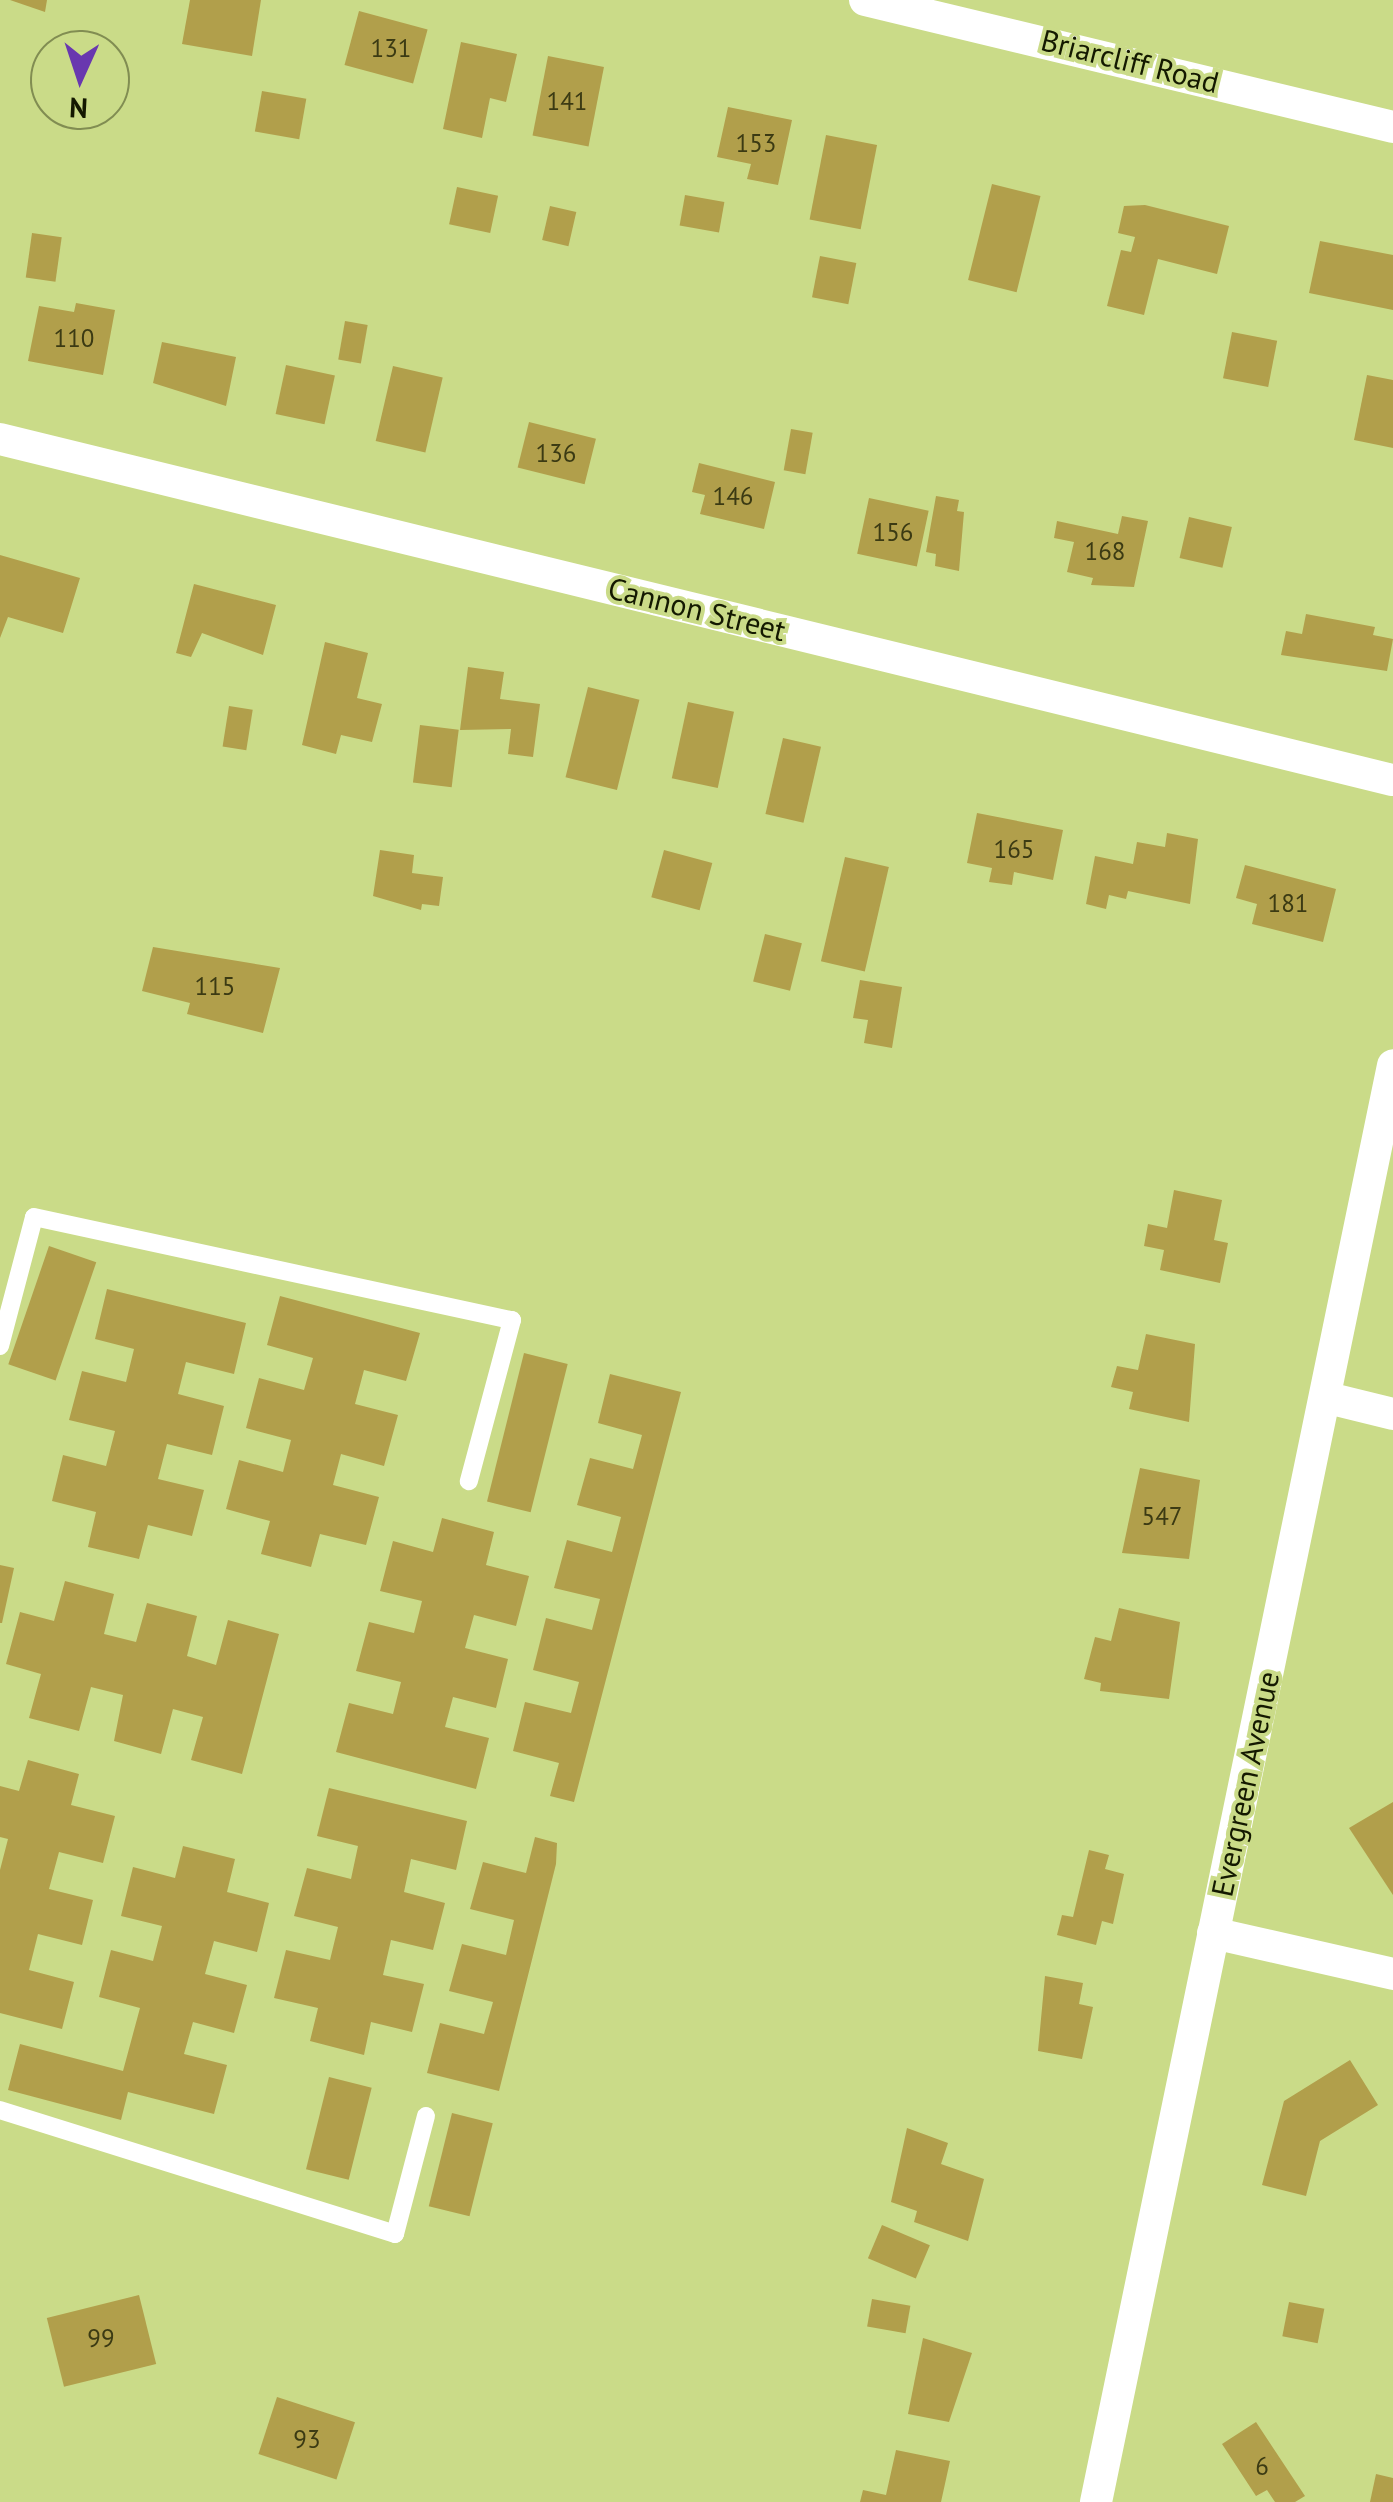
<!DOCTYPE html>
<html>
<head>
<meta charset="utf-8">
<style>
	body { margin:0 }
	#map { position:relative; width:1393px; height:2502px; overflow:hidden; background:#cadb88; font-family:"PT Sans",sans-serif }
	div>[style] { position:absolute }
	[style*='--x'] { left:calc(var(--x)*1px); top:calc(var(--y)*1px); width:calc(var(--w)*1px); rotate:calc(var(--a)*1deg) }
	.building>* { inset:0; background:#b19f4b; transform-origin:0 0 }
	.service>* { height:18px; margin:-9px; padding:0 9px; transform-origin:9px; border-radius:9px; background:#fff }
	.minor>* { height:32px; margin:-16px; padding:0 16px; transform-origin:16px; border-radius:16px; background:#fff }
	span { translate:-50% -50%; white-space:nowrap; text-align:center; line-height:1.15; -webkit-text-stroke:8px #cadb88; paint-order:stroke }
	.number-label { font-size:25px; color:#3b3a13 }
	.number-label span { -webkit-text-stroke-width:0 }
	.street-label { font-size:30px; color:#141900 }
	.north { position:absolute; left:30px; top:30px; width:100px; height:100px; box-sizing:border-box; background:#cadb88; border:2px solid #818d52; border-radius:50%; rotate:183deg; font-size:28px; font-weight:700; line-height:40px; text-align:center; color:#141900 }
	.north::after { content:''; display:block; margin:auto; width:35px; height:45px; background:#6938af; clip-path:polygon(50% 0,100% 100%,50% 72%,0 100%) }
</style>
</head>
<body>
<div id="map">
	<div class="building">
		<div style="clip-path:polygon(10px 0,47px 0,45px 12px)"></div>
		<div style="clip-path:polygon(190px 0,261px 0,252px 56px,182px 44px)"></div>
		<div style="left:359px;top:11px;width:71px;height:56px;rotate:15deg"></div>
		<div style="clip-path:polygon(461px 42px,517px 54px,506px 102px,490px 98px,482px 138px,443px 129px)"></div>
		<div style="left:548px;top:56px;width:57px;height:81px;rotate:11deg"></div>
		<div style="left:262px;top:91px;width:45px;height:41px;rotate:10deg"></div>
		<div style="clip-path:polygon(728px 107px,792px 120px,778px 185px,747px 179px,751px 164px,717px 157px)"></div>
		<div style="left:826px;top:135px;width:52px;height:86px;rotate:11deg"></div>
		<div style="left:992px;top:184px;width:50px;height:99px;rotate:14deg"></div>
		<div style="left:457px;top:187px;width:42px;height:38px;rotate:12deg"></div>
		<div style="left:685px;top:195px;width:40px;height:31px;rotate:10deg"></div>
		<div style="clip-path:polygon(1145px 205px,1229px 226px,1217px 274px,1158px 259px,1144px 315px,1107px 306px,1121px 250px,1131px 252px,1135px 237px,1118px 233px,1124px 206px)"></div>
		<div style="left:550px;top:206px;width:27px;height:35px;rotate:13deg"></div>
		<div style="left:32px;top:233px;width:30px;height:45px;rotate:8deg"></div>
		<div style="clip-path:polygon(1320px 241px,1393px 255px,1393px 310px,1309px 293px)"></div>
		<div style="left:820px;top:256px;width:37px;height:42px;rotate:11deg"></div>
		<div style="clip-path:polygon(76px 303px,115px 310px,103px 375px,28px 361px,39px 306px,74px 312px)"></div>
		<div style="left:345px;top:321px;width:23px;height:39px;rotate:10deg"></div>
		<div style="left:1232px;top:332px;width:46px;height:47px;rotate:11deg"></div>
		<div style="clip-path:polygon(162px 342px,236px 357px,226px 406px,153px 383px)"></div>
		<div style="left:286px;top:365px;width:50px;height:50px;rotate:12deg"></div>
		<div style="left:393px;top:366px;width:51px;height:77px;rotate:13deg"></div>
		<div style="clip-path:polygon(1367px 375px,1393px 380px,1393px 448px,1354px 440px)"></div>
		<div style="left:529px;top:422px;width:69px;height:47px;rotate:14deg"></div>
		<div style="left:791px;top:429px;width:22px;height:42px;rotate:10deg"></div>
		<div style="clip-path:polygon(699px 463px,775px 482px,764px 529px,700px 514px,705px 495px,692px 492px)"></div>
		<div style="clip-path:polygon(936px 496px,959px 500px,957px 511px,964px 512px,959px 571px,935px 566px,936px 554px,926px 552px)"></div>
		<div style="left:869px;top:498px;width:61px;height:57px;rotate:12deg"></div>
		<div style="clip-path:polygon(1122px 516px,1148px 521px,1134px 587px,1091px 585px,1093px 578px,1067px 572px,1074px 542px,1054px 538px,1057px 521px,1118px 534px)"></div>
		<div style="left:1189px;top:517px;width:44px;height:42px;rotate:13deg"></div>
		<div style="clip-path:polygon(0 555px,80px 578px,63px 633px,8px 617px,0 638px)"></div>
		<div style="clip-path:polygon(194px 584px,276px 605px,263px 655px,202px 633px,191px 657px,176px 653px)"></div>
		<div style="clip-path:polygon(1306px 614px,1375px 627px,1373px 635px,1393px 639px,1387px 671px,1281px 655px,1286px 631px,1302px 634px)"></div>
		<div style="clip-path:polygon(325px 642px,368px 653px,357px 698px,382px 704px,372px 742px,341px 735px,336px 754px,302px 745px)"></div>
		<div style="clip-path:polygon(468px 667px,504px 672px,500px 699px,540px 704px,533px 757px,508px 754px,511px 729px,460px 730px)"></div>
		<div style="left:588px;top:687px;width:53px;height:93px;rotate:14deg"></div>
		<div style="left:688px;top:702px;width:47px;height:78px;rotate:12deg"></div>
		<div style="left:229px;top:706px;width:24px;height:41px;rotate:9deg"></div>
		<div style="left:420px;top:725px;width:39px;height:58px;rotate:7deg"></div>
		<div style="left:783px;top:738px;width:39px;height:78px;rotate:13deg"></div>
		<div style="clip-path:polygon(977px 813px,1063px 830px,1053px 880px,1014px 872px,1012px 885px,989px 882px,992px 868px,967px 863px)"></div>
		<div style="clip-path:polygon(1167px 833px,1198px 839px,1190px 904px,1128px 891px,1126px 899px,1109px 895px,1106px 909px,1086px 904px,1095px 856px,1133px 864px,1137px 842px,1165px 847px)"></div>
		<div style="clip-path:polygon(380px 850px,414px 855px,412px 873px,443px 877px,439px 906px,422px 904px,421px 910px,373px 896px)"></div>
		<div style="left:664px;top:850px;width:50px;height:49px;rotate:15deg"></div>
		<div style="left:845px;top:857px;width:45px;height:107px;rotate:13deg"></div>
		<div style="clip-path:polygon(1245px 865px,1336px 889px,1323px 942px,1252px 924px,1257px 904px,1236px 898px)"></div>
		<div style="left:765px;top:934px;width:38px;height:49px;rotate:14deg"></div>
		<div style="clip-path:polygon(153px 947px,280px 968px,263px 1033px,187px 1014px,190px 1003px,142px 991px)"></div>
		<div style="clip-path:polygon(860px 980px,902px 987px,892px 1048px,864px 1043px,868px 1020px,853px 1018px)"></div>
		<div style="clip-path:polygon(1174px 1190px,1222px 1200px,1214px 1240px,1228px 1243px,1220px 1283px,1160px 1270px,1164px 1250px,1144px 1246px,1148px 1224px,1167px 1228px)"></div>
		<div style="left:49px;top:1246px;width:50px;height:125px;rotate:19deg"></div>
		<div style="clip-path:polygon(107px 1289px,246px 1323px,234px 1374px,186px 1362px,178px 1394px,224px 1406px,212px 1455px,167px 1444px,158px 1479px,204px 1490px,192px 1536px,148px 1525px,139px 1559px,88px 1547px,96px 1512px,52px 1501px,63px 1455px,106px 1466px,115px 1431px,69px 1420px,82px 1371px,126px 1382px,134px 1349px,95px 1339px)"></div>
		<div style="clip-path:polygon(280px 1296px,420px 1333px,406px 1381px,364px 1370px,355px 1404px,398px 1415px,384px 1466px,341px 1454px,333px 1485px,379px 1497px,366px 1545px,320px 1534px,311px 1567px,261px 1554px,270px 1521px,226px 1509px,239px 1460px,283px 1472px,291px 1440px,246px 1428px,259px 1378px,304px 1390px,313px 1358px,267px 1345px)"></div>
		<div style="clip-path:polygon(1146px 1334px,1195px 1344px,1189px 1422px,1129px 1409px,1133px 1392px,1111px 1387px,1117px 1366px,1138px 1370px)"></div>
		<div style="left:524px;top:1353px;width:45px;height:153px;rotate:14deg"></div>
		<div style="clip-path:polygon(610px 1374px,681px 1392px,574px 1802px,550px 1796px,559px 1763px,513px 1751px,525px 1702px,571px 1713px,579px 1682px,533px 1670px,546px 1618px,592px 1630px,600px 1599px,554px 1588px,567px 1540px,612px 1552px,621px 1517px,577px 1505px,590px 1458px,633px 1469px,642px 1435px,598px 1423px)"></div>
		<div style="clip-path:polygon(1140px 1468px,1200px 1480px,1189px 1559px,1122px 1553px)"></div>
		<div style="clip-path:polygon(442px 1518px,494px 1532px,486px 1565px,529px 1576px,516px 1626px,474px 1615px,465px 1648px,508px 1659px,496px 1708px,453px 1697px,445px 1727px,489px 1738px,476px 1789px,336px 1752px,349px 1703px,393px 1714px,401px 1682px,356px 1671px,369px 1622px,414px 1633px,422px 1601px,380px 1591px,393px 1541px,433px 1552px)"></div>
		<div style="clip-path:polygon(0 1565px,14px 1568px,2px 1623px,0 1623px)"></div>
		<div style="clip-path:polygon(65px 1581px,114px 1594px,104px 1634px,136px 1642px,147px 1603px,197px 1616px,187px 1656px,216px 1665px,228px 1620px,279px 1634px,242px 1774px,191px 1760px,203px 1717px,173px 1709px,161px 1754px,114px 1741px,123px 1695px,91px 1687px,79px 1731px,29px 1718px,41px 1674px,6px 1664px,20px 1612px,54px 1621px)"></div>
		<div style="clip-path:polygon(1119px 1608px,1180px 1622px,1169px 1699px,1100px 1691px,1101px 1683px,1084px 1679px,1095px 1637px,1111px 1641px)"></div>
		<div style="clip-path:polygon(28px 1760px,79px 1774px,71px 1805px,115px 1816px,103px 1863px,59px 1852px,49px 1889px,93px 1900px,82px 1945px,38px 1934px,29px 1970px,74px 1982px,62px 2029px,0 2013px,0 1870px,8px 1839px,0 1837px,0 1786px,19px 1791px)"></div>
		<div style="clip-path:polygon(329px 1788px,467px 1821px,456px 1870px,411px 1859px,404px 1892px,445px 1903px,433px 1950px,391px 1940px,383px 1975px,424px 1984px,412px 2032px,371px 2022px,364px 2055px,310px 2041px,318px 2008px,274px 1998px,286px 1950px,330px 1960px,338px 1927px,294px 1916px,307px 1868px,351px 1879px,358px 1846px,317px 1836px)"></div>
		<div style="clip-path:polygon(1393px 1802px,1393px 1895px,1349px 1828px)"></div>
		<div style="clip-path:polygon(535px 1837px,557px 1843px,556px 1864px,499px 2091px,427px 2073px,440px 2023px,484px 2034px,493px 2002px,449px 1991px,462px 1944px,506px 1955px,514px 1920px,470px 1909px,483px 1862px,526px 1873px)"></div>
		<div style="clip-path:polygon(183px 1846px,235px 1859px,227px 1892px,269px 1903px,257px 1952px,214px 1941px,205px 1974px,247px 1985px,234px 2033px,193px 2022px,184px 2054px,227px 2065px,214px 2114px,128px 2092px,121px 2120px,8px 2090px,20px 2044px,123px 2071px,140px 2008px,99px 1997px,111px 1950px,153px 1961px,162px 1926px,121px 1916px,133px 1867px,175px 1878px)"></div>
		<div style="clip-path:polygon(1089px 1850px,1109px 1855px,1105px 1869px,1124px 1874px,1113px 1924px,1102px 1921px,1096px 1945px,1057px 1935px,1062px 1915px,1073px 1917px)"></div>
		<div style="clip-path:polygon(1045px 1976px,1083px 1983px,1079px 2004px,1093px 2007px,1082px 2059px,1038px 2051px)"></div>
		<div style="clip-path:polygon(1350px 2060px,1378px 2105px,1320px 2141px,1306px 2196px,1262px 2185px,1284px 2101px)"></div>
		<div style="left:329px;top:2077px;width:44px;height:95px;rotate:14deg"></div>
		<div style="left:452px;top:2113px;width:42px;height:96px;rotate:14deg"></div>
		<div style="clip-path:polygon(907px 2128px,948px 2143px,941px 2164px,984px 2179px,968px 2241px,914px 2222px,917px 2211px,891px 2202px)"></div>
		<div style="left:882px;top:2225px;width:52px;height:36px;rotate:23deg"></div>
		<div style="left:139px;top:2295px;width:71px;height:95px;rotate:76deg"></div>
		<div style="left:872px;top:2299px;width:39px;height:28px;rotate:10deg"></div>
		<div style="left:1289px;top:2302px;width:36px;height:35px;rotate:11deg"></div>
		<div style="clip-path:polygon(923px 2338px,972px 2353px,949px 2422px,908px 2414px)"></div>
		<div style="left:277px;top:2397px;width:82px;height:60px;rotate:18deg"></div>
		<div style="clip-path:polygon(1256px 2422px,1305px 2496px,1295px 2502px,1275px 2502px,1267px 2490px,1256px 2496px,1222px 2444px)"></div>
		<div style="clip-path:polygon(896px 2450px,950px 2461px,941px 2502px,860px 2502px,863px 2490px,886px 2495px)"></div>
		<div style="clip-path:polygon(1376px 2474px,1393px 2478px,1393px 2502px,1370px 2502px)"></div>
	</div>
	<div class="service">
		<div style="--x:0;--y:1346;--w:133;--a:-75.2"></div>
		<div style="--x:34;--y:1217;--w:489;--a:12.2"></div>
		<div style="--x:512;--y:1320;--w:167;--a:105"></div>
		<div style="--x:0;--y:2110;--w:414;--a:17.4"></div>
		<div style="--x:395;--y:2234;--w:122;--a:-75.3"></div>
	</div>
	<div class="minor">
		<div style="--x:865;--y:0;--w:543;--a:13.52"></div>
		<div style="--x:0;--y:439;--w:1434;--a:13.76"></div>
		<div style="--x:1328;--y:1398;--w:67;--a:13.8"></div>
		<div style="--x:1213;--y:1933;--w:185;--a:12.8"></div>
		<div style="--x:1096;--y:2502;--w:1467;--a:-78.32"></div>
	</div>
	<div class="number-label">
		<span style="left:391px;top:48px">131</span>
		<span style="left:567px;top:101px">141</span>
		<span style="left:756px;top:143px">153</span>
		<span style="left:74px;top:338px">110</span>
		<span style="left:556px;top:453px">136</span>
		<span style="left:733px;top:496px">146</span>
		<span style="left:893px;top:532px">156</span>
		<span style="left:1105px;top:551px">168</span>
		<span style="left:1014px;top:849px">165</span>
		<span style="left:1288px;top:903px">181</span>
		<span style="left:215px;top:986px">115</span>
		<span style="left:1162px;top:1516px">547</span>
		<span style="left:101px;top:2338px">99</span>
		<span style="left:307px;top:2439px">93</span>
		<span style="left:1262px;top:2466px">6</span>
	</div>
	<div class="street-label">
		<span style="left:1130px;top:61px;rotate:14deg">Briarcliff Road</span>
		<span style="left:697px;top:609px;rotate:14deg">Cannon Street</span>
		<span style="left:1245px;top:1784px;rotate:-78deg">Evergreen Avenue</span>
	</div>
	<div class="north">N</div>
</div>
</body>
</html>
